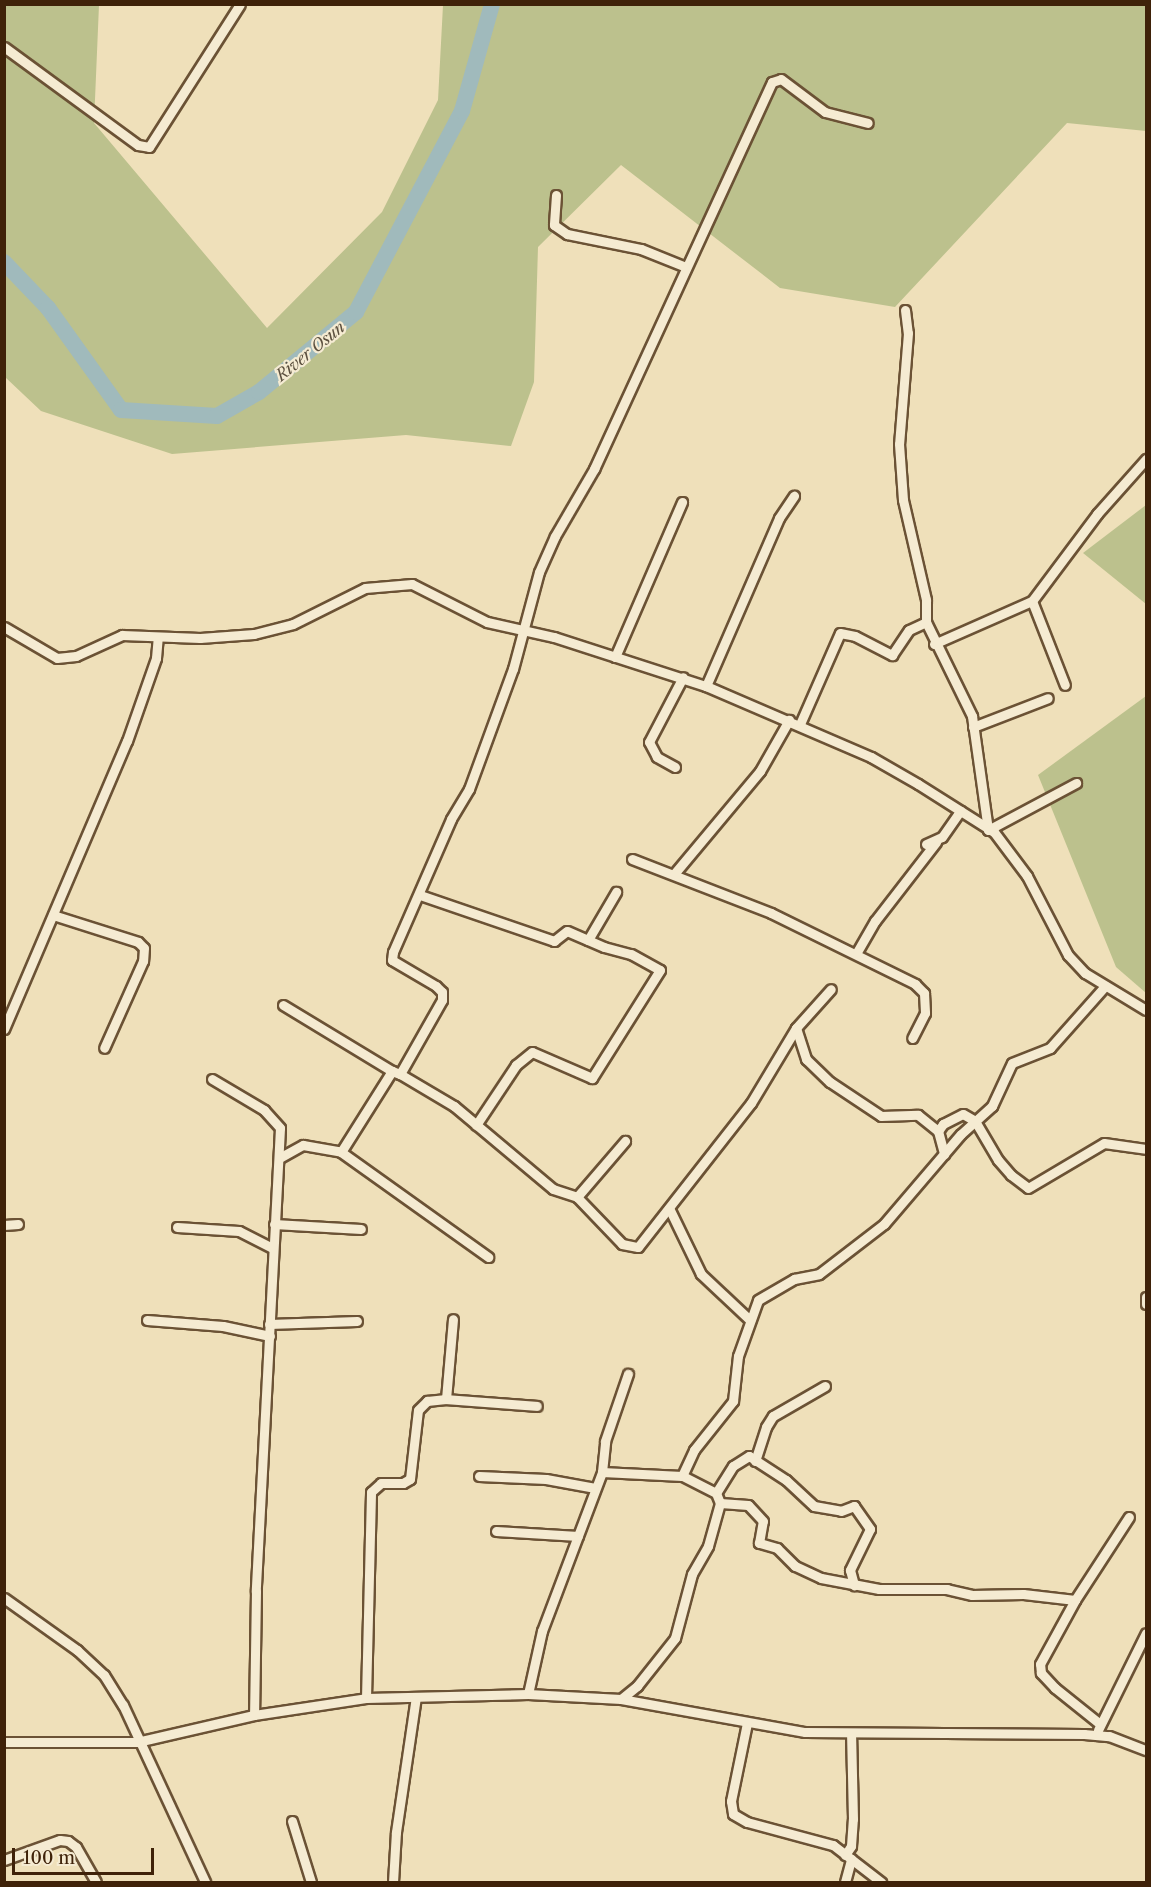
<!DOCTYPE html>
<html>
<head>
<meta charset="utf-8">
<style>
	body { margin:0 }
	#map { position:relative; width:1151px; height:1887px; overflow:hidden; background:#efe0ba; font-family:"Libre Caslon Text",serif }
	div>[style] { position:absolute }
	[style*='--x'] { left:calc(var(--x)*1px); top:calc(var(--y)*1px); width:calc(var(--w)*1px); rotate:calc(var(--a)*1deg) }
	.green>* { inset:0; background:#bcc18d }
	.river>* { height:16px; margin:-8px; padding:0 8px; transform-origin:8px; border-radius:8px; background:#a0babc }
	.roads { filter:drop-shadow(2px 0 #6b5235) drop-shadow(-2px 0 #6b5235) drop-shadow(0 2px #6b5235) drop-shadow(0 -2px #6b5235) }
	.minor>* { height:9px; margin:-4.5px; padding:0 4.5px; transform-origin:4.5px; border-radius:4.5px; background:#f5ebd2 }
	span { translate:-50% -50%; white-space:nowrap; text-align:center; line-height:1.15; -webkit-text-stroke:4.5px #f5ebd2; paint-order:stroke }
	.water-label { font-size:16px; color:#5c503f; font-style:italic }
	.frame { position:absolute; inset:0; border:6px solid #3f2209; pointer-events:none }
	.scale { position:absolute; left:12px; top:1848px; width:142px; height:27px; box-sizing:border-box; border:3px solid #3f2209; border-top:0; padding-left:8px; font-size:18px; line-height:21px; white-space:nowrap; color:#3f2209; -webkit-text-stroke:4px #f5ebd2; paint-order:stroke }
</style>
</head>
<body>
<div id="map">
	<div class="green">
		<div style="clip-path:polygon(4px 5px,99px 5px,94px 123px,267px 328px,382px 212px,438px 100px,443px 5px,1146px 5px,1146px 131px,1067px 123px,895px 307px,780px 288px,621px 165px,538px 247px,534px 382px,511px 446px,406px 435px,172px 454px,41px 411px,5px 377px)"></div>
		<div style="clip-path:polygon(1146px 505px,1146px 604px,1083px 553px)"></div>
		<div style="clip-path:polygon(1146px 696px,1146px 993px,1116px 967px,1038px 775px)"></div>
	</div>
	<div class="river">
		<div style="--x:4;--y:262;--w:64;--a:46.3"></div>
		<div style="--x:48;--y:308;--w:125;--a:54.4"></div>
		<div style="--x:121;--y:410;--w:96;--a:3.6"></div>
		<div style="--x:217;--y:416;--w:48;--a:-29.7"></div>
		<div style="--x:259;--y:392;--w:126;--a:-39.5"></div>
		<div style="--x:356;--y:312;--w:227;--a:-62.2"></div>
		<div style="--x:462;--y:111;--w:111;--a:-74.3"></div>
	</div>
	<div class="roads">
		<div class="minor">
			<div style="--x:4;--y:47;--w:166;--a:36.2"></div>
			<div style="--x:138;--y:145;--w:11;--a:10"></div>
			<div style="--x:149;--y:147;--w:169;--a:-57.5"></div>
			<div style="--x:556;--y:195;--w:30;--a:94"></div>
			<div style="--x:554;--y:225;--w:16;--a:35"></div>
			<div style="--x:567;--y:234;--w:76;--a:11.5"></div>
			<div style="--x:641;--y:249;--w:48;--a:21.8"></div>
			<div style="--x:905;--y:310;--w:23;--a:83"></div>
			<div style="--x:908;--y:333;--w:111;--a:94.6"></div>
			<div style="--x:899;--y:444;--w:56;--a:85.9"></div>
			<div style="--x:903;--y:500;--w:103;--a:77"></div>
			<div style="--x:926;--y:600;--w:22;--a:90"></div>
			<div style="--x:926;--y:622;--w:105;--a:63.9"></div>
			<div style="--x:972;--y:716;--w:115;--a:82"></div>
			<div style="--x:1032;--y:601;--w:109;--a:-53.2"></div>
			<div style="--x:1097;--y:514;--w:74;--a:-48.3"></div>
			<div style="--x:4;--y:627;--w:61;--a:30.3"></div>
			<div style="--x:57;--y:658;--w:19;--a:-6"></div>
			<div style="--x:76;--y:656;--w:51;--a:-24.5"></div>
			<div style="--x:122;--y:635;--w:78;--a:2.2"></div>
			<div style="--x:200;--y:638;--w:54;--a:-4.2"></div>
			<div style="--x:254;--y:634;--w:40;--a:-14.4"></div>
			<div style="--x:293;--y:624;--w:80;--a:-26.6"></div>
			<div style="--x:365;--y:588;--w:47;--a:-4.9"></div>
			<div style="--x:412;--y:584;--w:84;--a:26.9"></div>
			<div style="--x:487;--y:622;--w:69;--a:12.6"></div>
			<div style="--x:554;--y:637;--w:160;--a:17.9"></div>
			<div style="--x:706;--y:686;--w:180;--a:23.3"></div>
			<div style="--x:871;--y:757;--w:54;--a:29.9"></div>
			<div style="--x:918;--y:784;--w:90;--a:32.3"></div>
			<div style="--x:994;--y:832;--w:55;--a:53.1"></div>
			<div style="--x:1027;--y:876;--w:89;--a:62.6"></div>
			<div style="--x:1068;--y:955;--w:25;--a:47"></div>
			<div style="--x:1085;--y:973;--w:71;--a:31.2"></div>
			<div style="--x:934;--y:644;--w:107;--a:-23.7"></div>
			<div style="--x:1032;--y:601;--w:90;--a:68.6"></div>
			<div style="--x:615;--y:657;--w:169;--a:-66.6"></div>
			<div style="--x:706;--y:686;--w:183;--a:-66.5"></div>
			<div style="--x:779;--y:518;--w:27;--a:-56"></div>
			<div style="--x:800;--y:724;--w:99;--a:-66.3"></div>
			<div style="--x:840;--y:633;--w:15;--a:11"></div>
			<div style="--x:855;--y:636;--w:42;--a:27.2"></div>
			<div style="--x:892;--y:655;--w:30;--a:-56"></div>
			<div style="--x:909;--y:630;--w:19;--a:-25"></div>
			<div style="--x:973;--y:727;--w:80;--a:-21.1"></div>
			<div style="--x:675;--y:767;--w:21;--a:-151"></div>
			<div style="--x:657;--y:757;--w:17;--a:-118"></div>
			<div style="--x:649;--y:742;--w:73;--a:-62.4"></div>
			<div style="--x:988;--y:830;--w:100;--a:-28.1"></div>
			<div style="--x:926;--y:844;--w:17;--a:-24"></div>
			<div style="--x:942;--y:837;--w:32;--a:-55"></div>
			<div style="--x:632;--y:859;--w:149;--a:21.2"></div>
			<div style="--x:771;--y:913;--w:161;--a:26.2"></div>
			<div style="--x:915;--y:984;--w:13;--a:45"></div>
			<div style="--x:924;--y:993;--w:20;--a:87"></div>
			<div style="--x:925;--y:1013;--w:28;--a:117"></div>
			<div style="--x:674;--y:874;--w:134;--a:-50.1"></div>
			<div style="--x:760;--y:771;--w:59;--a:-60.4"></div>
			<div style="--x:420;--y:895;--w:142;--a:18.9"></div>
			<div style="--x:554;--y:941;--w:16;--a:-38"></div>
			<div style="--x:567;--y:931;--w:40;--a:23.4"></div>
			<div style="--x:604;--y:947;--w:28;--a:15"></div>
			<div style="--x:631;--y:954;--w:33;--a:29"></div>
			<div style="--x:660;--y:970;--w:128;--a:122.2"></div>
			<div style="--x:592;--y:1078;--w:65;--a:-156.6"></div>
			<div style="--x:532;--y:1052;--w:21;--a:141"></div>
			<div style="--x:516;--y:1065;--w:72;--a:123.7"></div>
			<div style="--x:53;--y:915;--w:89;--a:17.6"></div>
			<div style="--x:138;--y:942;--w:8;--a:45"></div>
			<div style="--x:144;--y:948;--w:13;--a:94"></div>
			<div style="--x:143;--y:961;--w:95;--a:114.1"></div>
			<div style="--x:588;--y:940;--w:56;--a:-59.7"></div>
			<div style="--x:857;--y:952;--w:36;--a:-60"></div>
			<div style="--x:875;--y:921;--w:100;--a:-52.3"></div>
			<div style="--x:283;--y:1005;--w:127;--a:31.2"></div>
			<div style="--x:796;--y:1028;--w:33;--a:72"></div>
			<div style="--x:806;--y:1059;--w:33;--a:44"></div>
			<div style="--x:830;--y:1082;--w:61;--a:33.7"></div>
			<div style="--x:881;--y:1116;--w:37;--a:-2"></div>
			<div style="--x:918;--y:1115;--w:26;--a:39"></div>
			<div style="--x:938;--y:1131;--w:24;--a:75"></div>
			<div style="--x:4;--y:1029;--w:313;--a:-66.9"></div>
			<div style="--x:127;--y:741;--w:88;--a:-70.7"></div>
			<div style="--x:156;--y:658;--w:21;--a:-85"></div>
			<div style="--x:400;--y:1074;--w:63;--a:30.7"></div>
			<div style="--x:454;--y:1106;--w:129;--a:40"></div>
			<div style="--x:553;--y:1189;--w:25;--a:18"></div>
			<div style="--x:577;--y:1197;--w:74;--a:-49.4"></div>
			<div style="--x:212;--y:1079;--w:61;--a:30.8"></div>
			<div style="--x:264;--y:1110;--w:24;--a:48"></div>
			<div style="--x:280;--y:1128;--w:464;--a:93"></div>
			<div style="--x:256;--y:1591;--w:124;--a:90.9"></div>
			<div style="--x:938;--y:1131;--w:9;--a:-54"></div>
			<div style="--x:943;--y:1124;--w:22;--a:-27"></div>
			<div style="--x:963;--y:1114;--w:14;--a:30"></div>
			<div style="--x:975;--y:1121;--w:45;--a:59.5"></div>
			<div style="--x:998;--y:1160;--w:20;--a:49"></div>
			<div style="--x:1011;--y:1175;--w:21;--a:37"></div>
			<div style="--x:1028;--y:1188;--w:88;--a:-30.6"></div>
			<div style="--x:1104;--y:1143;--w:42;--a:8.1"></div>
			<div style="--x:341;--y:1152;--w:96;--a:-57.8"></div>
			<div style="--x:392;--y:1071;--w:9;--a:21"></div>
			<div style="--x:400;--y:1074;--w:85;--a:-60.4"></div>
			<div style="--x:442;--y:1000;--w:8;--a:-90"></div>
			<div style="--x:442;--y:992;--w:8;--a:-135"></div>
			<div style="--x:436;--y:986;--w:51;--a:-149.4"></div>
			<div style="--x:392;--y:960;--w:8;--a:-83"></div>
			<div style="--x:393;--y:952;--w:145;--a:-66.4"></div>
			<div style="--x:451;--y:819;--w:35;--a:-59"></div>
			<div style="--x:469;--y:789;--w:128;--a:-69.9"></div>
			<div style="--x:513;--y:669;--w:100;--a:-75"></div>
			<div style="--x:539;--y:572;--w:39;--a:-66"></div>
			<div style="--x:555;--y:536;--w:78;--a:-59.8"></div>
			<div style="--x:594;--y:469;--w:426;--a:-65.3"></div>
			<div style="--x:772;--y:82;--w:9;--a:-18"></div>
			<div style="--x:781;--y:79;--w:55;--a:36.9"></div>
			<div style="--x:825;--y:112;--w:44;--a:14.3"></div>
			<div style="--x:281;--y:1157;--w:25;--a:-29"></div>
			<div style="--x:303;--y:1145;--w:39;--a:10"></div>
			<div style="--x:341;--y:1152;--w:181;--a:35.5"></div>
			<div style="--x:577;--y:1197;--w:65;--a:46.2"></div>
			<div style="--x:622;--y:1244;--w:16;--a:11"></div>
			<div style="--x:638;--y:1247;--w:183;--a:-51.9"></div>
			<div style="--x:751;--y:1103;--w:87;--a:-59"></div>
			<div style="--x:796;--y:1028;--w:52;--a:-48.1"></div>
			<div style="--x:669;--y:1208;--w:73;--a:64.1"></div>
			<div style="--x:701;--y:1274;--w:67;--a:43.2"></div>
			<div style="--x:274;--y:1224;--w:87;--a:3.3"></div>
			<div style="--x:4;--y:1225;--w:14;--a:-4"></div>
			<div style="--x:177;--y:1227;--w:62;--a:3.7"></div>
			<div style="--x:239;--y:1231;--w:38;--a:27"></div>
			<div style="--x:1146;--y:1297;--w:7;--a:90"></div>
			<div style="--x:147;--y:1320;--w:76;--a:4.5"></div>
			<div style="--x:223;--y:1326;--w:48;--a:12"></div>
			<div style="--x:269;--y:1324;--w:88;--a:-2"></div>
			<div style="--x:446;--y:1399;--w:91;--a:4.4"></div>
			<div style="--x:755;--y:1461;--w:36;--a:-72"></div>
			<div style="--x:766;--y:1427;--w:13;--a:-58"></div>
			<div style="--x:773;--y:1416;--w:60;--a:-30"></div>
			<div style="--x:602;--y:1472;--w:80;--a:2.9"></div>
			<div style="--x:479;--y:1476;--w:67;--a:2.6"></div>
			<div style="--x:546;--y:1479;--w:50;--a:10.4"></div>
			<div style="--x:716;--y:1493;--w:32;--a:-58"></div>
			<div style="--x:733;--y:1466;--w:19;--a:-32"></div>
			<div style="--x:749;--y:1456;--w:44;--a:33"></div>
			<div style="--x:786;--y:1480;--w:38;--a:43"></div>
			<div style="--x:814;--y:1506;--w:27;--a:10"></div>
			<div style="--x:841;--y:1511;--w:14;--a:-21"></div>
			<div style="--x:854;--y:1506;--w:28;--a:55"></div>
			<div style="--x:870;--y:1529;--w:46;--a:116"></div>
			<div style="--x:850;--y:1570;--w:16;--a:75"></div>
			<div style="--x:496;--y:1531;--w:82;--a:3.5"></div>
			<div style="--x:4;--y:1598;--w:90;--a:35.5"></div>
			<div style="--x:77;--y:1650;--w:37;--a:43"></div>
			<div style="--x:104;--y:1675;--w:36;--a:58"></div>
			<div style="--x:123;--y:1705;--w:195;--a:65.1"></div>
			<div style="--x:1075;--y:1600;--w:52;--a:-173.4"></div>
			<div style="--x:1023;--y:1594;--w:51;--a:178.9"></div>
			<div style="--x:972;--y:1595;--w:26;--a:-167"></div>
			<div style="--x:947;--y:1589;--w:68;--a:180"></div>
			<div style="--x:879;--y:1589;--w:59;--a:-169.3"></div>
			<div style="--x:821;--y:1578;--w:29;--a:-155"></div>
			<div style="--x:795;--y:1566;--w:25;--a:-135"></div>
			<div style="--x:777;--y:1548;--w:19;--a:-164"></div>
			<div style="--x:759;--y:1543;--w:22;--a:-80"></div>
			<div style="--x:763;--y:1521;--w:22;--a:-133"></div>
			<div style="--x:748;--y:1505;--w:28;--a:-176"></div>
			<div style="--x:720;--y:1503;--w:11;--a:-112"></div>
			<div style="--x:716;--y:1493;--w:38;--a:-153"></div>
			<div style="--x:682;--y:1476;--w:29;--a:-65"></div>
			<div style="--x:694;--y:1450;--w:63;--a:-51.5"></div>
			<div style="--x:733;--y:1401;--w:45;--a:-83.7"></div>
			<div style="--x:738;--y:1356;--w:59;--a:-70.3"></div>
			<div style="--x:758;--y:1300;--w:42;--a:-30.3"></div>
			<div style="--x:794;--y:1279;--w:25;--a:-11"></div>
			<div style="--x:819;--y:1274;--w:82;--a:-37.6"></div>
			<div style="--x:884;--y:1224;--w:118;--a:-49.5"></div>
			<div style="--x:961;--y:1134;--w:42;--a:-42.1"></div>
			<div style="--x:992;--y:1106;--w:47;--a:-65.1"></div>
			<div style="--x:1012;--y:1063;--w:41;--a:-21.5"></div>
			<div style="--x:1050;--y:1048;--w:83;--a:-48.4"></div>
			<div style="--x:528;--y:1694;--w:65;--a:-77.5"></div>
			<div style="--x:542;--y:1631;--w:170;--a:-69.3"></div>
			<div style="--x:602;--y:1472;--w:31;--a:-84"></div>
			<div style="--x:605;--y:1441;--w:71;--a:-71.1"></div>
			<div style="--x:366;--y:1698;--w:206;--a:-88.6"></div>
			<div style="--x:371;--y:1492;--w:13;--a:-42"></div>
			<div style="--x:381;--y:1483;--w:22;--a:0"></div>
			<div style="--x:403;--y:1483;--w:8;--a:-30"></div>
			<div style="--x:410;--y:1479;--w:69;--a:-83.4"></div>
			<div style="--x:418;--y:1410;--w:13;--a:-45"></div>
			<div style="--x:427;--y:1401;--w:19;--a:-6"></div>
			<div style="--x:446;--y:1399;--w:80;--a:-85"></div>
			<div style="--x:621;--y:1699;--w:21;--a:-39"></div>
			<div style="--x:637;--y:1686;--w:61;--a:-51.6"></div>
			<div style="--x:675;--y:1638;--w:66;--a:-75.1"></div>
			<div style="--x:692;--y:1574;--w:32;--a:-60"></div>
			<div style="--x:708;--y:1546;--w:45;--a:-74.4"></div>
			<div style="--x:747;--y:1723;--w:80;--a:101.6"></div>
			<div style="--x:731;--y:1801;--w:13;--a:81"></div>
			<div style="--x:733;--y:1814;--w:16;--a:30"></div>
			<div style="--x:747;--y:1822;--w:89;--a:15"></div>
			<div style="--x:833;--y:1845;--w:61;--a:37.6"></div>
			<div style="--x:1100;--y:1724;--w:58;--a:-141.3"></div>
			<div style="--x:1055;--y:1688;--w:21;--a:-133"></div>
			<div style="--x:1041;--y:1673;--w:9;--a:-96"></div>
			<div style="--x:1040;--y:1664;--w:73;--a:-61.3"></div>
			<div style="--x:1075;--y:1600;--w:99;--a:-57"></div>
			<div style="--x:1098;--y:1730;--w:108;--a:-63.7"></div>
			<div style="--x:4;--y:1742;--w:133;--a:0"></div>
			<div style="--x:137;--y:1742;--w:120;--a:-13"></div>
			<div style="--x:254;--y:1715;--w:113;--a:-8.6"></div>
			<div style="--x:366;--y:1698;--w:162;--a:-1.4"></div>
			<div style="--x:528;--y:1694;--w:93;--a:3.1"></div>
			<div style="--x:621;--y:1699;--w:187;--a:10.2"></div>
			<div style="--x:805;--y:1732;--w:279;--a:0.4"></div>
			<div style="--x:1084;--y:1734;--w:25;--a:5"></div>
			<div style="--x:1109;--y:1736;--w:40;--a:21"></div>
			<div style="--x:292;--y:1821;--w:64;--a:72.7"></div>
			<div style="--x:845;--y:1855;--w:11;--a:-56"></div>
			<div style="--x:851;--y:1846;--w:27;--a:-86"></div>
			<div style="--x:853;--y:1819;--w:85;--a:-91.3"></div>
			<div style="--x:4;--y:1860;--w:59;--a:-19.7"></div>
			<div style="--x:60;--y:1840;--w:8;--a:7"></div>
			<div style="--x:68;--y:1841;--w:10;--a:37"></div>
			<div style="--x:76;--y:1847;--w:40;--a:60.3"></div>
			<div style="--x:393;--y:1882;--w:50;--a:-86.6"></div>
			<div style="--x:396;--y:1832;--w:136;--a:-81.6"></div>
			<div style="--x:845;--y:1882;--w:24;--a:-75"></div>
		</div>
	</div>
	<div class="water-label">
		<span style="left:310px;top:351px;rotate:-39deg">River Osun</span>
	</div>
	<div class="frame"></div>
	<div class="scale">100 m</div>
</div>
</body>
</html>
